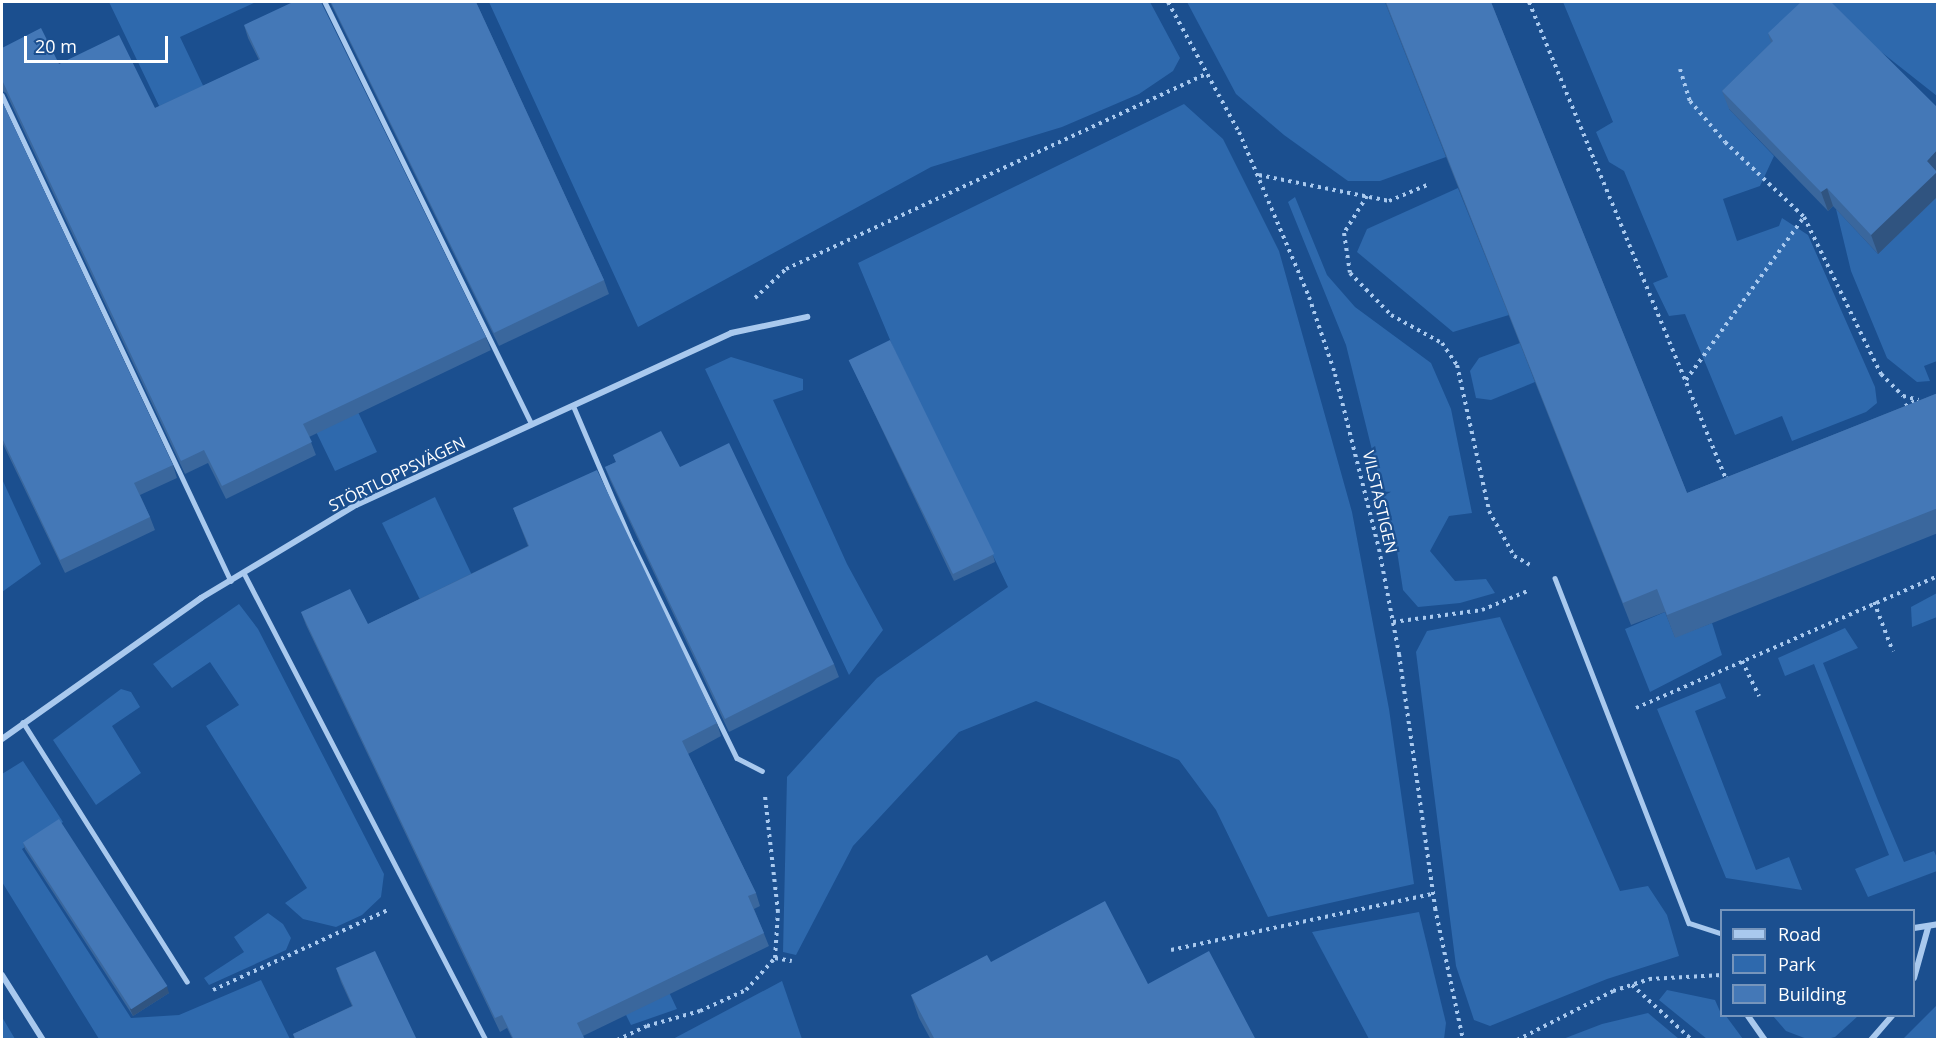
<!DOCTYPE html>
<html>
<head>
<meta charset="utf-8">
<style>
	body { margin:0 }
	#map { position:relative; width:1939px; height:1041px; overflow:hidden; background:#1b4f8f; font-family:"Open Sans",sans-serif }
	div>[style] { position:absolute }
	[style*='--x'] { left:calc(var(--x)*1px); top:calc(var(--y)*1px); width:calc(var(--w)*1px); rotate:calc(var(--a)*1deg) }
	.green>* { inset:0; background:#2e69ad }
	.path>* { height:4px; margin-top:-2px; transform-origin:0; background:repeating-linear-gradient(90deg,#a9c9ee 0 3px,transparent 0 7.5px) }
	.service>* { height:4.5px; margin:-2.25px; padding:0 2.25px; transform-origin:2.25px; border-radius:2.25px; background:#a9c9ee }
	.minor>* { height:6px; margin:-3px; padding:0 3px; transform-origin:3px; border-radius:3px; background:#a9c9ee }
	.wall>* { inset:0; background:#3a679d }
	.shaded-wall>* { inset:0; background:#305480 }
	.building>* { inset:0; background:#4478b7; transform-origin:0 0 }
	span { translate:-50% -50%; white-space:nowrap; text-align:center; line-height:1.15; -webkit-text-stroke:4.5px #1b4f8f; paint-order:stroke }
	.street-label { font-size:16px; color:#fff }
	.frame { position:absolute; inset:0; border:3px solid #fff; pointer-events:none }
	.legend { position:absolute; left:1720px; top:909px; width:195px; height:108px; box-sizing:border-box; background:#1b4f8f; border:2px solid #7695bc; margin:0; padding:8px 10px; list-style:none; font-size:18px; color:#fff }
	.legend li { display:flex; align-items:center; gap:12px; height:30px }
	.legend b { width:30px; border:2px solid #7695bc }
	.scale { position:absolute; left:24px; top:36px; width:144px; height:27px; box-sizing:border-box; border:3px solid #fff; border-top:0; padding-left:8px; font-size:18px; line-height:21px; white-space:nowrap; color:#fff; -webkit-text-stroke:4px #1b4f8f; paint-order:stroke }
</style>
</head>
<body>
<div id="map">
	<div class="green">
		<div style="clip-path:polygon(109px 2px,256px 2px,180px 37px,377px 452px,335px 471px)"></div>
		<div style="clip-path:polygon(489px 2px,1150px 2px,1180px 58px,1173px 71px,1139px 94px,1062px 127px,931px 167px,638px 327px)"></div>
		<div style="clip-path:polygon(1187px 2px,1385px 2px,1446px 157px,1380px 181px,1348px 181px,1284px 135px,1236px 94px)"></div>
		<div style="clip-path:polygon(1563px 2px,1937px 2px,1937px 96px,1823px 6px,1729px 109px,1774px 156px,1760px 186px,1723px 199px,1737px 241px,1779px 226px,1782px 218px,1808px 235px,1875px 387px,1877px 403px,1866px 412px,1792px 441px,1782px 416px,1735px 435px,1685px 314px,1669px 316px,1653px 283px,1668px 277px,1624px 171px,1609px 162px,1596px 132px,1613px 122px)"></div>
		<div style="clip-path:polygon(1184px 104px,1223px 139px,1279px 251px,1352px 512px,1389px 709px,1414px 884px,1268px 917px,1216px 810px,1179px 760px,1036px 701px,959px 732px,853px 846px,796px 955px,783px 952px,787px 777px,877px 678px,1008px 587px,893px 347px,858px 263px)"></div>
		<div style="clip-path:polygon(1458px 188px,1509px 315px,1453px 332px,1357px 252px,1367px 229px)"></div>
		<div style="clip-path:polygon(1937px 196px,1937px 361px,1924px 366px,1930px 381px,1917px 382px,1887px 358px,1851px 271px,1836px 209px,1878px 254px)"></div>
		<div style="clip-path:polygon(1295px 197px,1327px 275px,1355px 307px,1431px 363px,1451px 409px,1472px 513px,1449px 516px,1430px 551px,1455px 581px,1486px 579px,1495px 593px,1460px 603px,1418px 607px,1403px 590px,1397px 551px,1346px 345px,1288px 202px)"></div>
		<div style="clip-path:polygon(1520px 343px,1535px 382px,1491px 400px,1476px 398px,1470px 371px,1479px 358px)"></div>
		<div style="clip-path:polygon(731px 357px,803px 379px,803px 390px,773px 400px,847px 564px,883px 630px,849px 675px,705px 369px)"></div>
		<div style="clip-path:polygon(2px 479px,41px 564px,2px 592px)"></div>
		<div style="clip-path:polygon(435px 497px,677px 1009px,631px 1025px,382px 523px)"></div>
		<div style="clip-path:polygon(1937px 593px,1937px 617px,1912px 627px,1911px 607px)"></div>
		<div style="clip-path:polygon(239px 604px,258px 629px,384px 874px,381px 897px,362px 915px,336px 927px,303px 919px,285px 903px,307px 888px,206px 726px,239px 705px,210px 662px,172px 688px,153px 664px)"></div>
		<div style="clip-path:polygon(1665px 612px,1675px 637px,1712px 623px,1722px 655px,1650px 692px,1625px 629px)"></div>
		<div style="clip-path:polygon(1500px 617px,1620px 891px,1648px 886px,1667px 915px,1679px 956px,1607px 979px,1490px 1026px,1474px 1020px,1456px 966px,1416px 652px,1427px 631px)"></div>
		<div style="clip-path:polygon(1845px 628px,1858px 648px,1823px 663px,1879px 803px,1904px 862px,1934px 851px,1937px 858px,1937px 871px,1868px 897px,1855px 869px,1889px 855px,1814px 664px,1785px 676px,1778px 658px)"></div>
		<div style="clip-path:polygon(1720px 683px,1726px 698px,1695px 711px,1756px 870px,1789px 857px,1802px 890px,1726px 878px,1657px 709px)"></div>
		<div style="clip-path:polygon(121px 689px,131px 692px,140px 707px,112px 726px,141px 773px,96px 805px,53px 740px)"></div>
		<div style="clip-path:polygon(23px 761px,63px 822px,22px 849px,131px 1018px,179px 1015px,261px 980px,290px 1039px,99px 1039px,2px 882px,2px 774px)"></div>
		<div style="clip-path:polygon(1419px 912px,1446px 1023px,1444px 1039px,1369px 1039px,1312px 932px)"></div>
		<div style="clip-path:polygon(268px 913px,283px 924px,291px 938px,286px 950px,209px 985px,204px 978px,244px 952px,234px 937px)"></div>
		<div style="clip-path:polygon(782px 981px,802px 1039px,673px 1039px)"></div>
		<div style="clip-path:polygon(1667px 990px,1715px 1000px,1722px 1016px,1726px 1016px,1743px 1039px,1707px 1039px,1659px 1000px)"></div>
		<div style="clip-path:polygon(1937px 1005px,1937px 1039px,1903px 1039px)"></div>
		<div style="clip-path:polygon(1648px 1013px,1679px 1039px,1563px 1039px,1602px 1024px)"></div>
		<div style="clip-path:polygon(1773px 1016px,1858px 1016px,1835px 1037px,1823px 1040px,1807px 1039px,1786px 1031px)"></div>
		<div style="clip-path:polygon(2px 1017px,15px 1039px,2px 1039px)"></div>
	</div>
	<div class="path">
		<div style="--x:1168;--y:2;--w:148;--a:61.4"></div>
		<div style="--x:1239;--y:132;--w:179;--a:67"></div>
		<div style="--x:1309;--y:297;--w:81;--a:71.3"></div>
		<div style="--x:1335;--y:374;--w:180;--a:75.9"></div>
		<div style="--x:1379;--y:549;--w:107;--a:79.2"></div>
		<div style="--x:1399;--y:654;--w:257;--a:81.9"></div>
		<div style="--x:1435;--y:908;--w:135;--a:78"></div>
		<div style="--x:1529;--y:2;--w:516;--a:67.56"></div>
		<div style="--x:1726;--y:479;--w:3;--a:-18"></div>
		<div style="--x:1680;--y:69;--w:34;--a:73"></div>
		<div style="--x:1690;--y:101;--w:54;--a:49.5"></div>
		<div style="--x:1725;--y:142;--w:109;--a:43.5"></div>
		<div style="--x:1804;--y:217;--w:175;--a:63.9"></div>
		<div style="--x:1881;--y:374;--w:31;--a:45"></div>
		<div style="--x:1903;--y:396;--w:16;--a:14"></div>
		<div style="--x:1259;--y:175;--w:133;--a:11.3"></div>
		<div style="--x:1389;--y:201;--w:41;--a:-22.8"></div>
		<div style="--x:1367;--y:196;--w:44;--a:121.9"></div>
		<div style="--x:1344;--y:233;--w:40;--a:81.5"></div>
		<div style="--x:1350;--y:273;--w:59;--a:45.7"></div>
		<div style="--x:1391;--y:315;--w:58;--a:28.8"></div>
		<div style="--x:1442;--y:343;--w:27;--a:56"></div>
		<div style="--x:1457;--y:365;--w:149;--a:77.6"></div>
		<div style="--x:1489;--y:511;--w:51;--a:60.9"></div>
		<div style="--x:1514;--y:556;--w:18;--a:29"></div>
		<div style="--x:755;--y:298;--w:42;--a:-43.1"></div>
		<div style="--x:786;--y:269;--w:464;--a:-24.9"></div>
		<div style="--x:1686;--y:380;--w:201;--a:-54.1"></div>
		<div style="--x:1905;--y:406;--w:14;--a:-25"></div>
		<div style="--x:1874;--y:602;--w:53;--a:69.2"></div>
		<div style="--x:1393;--y:622;--w:90;--a:-7.7"></div>
		<div style="--x:1482;--y:610;--w:52;--a:-22.6"></div>
		<div style="--x:1742;--y:661;--w:39;--a:64"></div>
		<div style="--x:1636;--y:708;--w:330;--a:-23.6"></div>
		<div style="--x:1171;--y:950;--w:268;--a:-12.1"></div>
		<div style="--x:775;--y:958;--w:17;--a:10"></div>
		<div style="--x:1632;--y:985;--w:81;--a:42.5"></div>
		<div style="--x:213;--y:990;--w:192;--a:-24.6"></div>
		<div style="--x:617;--y:1040;--w:33;--a:-25"></div>
		<div style="--x:647;--y:1026;--w:55;--a:-15.8"></div>
		<div style="--x:700;--y:1011;--w:51;--a:-24.5"></div>
		<div style="--x:746;--y:990;--w:43;--a:-47.8"></div>
		<div style="--x:775;--y:958;--w:46;--a:-86.3"></div>
		<div style="--x:778;--y:912;--w:117;--a:-96.4"></div>
		<div style="--x:1517;--y:1040;--w:108;--a:-27"></div>
		<div style="--x:1613;--y:991;--w:38;--a:-18"></div>
		<div style="--x:1649;--y:979;--w:73;--a:-3.1"></div>
	</div>
	<div class="service">
		<div style="--x:325;--y:2;--w:470;--a:63.9"></div>
		<div style="--x:2;--y:95;--w:537;--a:64.77"></div>
		<div style="--x:573;--y:405;--w:150;--a:66.9"></div>
		<div style="--x:632;--y:543;--w:239;--a:64"></div>
		<div style="--x:737;--y:758;--w:28;--a:27"></div>
		<div style="--x:244;--y:573;--w:526;--a:62.61"></div>
		<div style="--x:1555;--y:578;--w:370;--a:68.8"></div>
		<div style="--x:1689;--y:923;--w:35;--a:18"></div>
		<div style="--x:23;--y:722;--w:307;--a:57.7"></div>
	</div>
	<div class="minor">
		<div style="--x:2;--y:739;--w:244;--a:-35.3"></div>
		<div style="--x:201;--y:598;--w:181;--a:-31"></div>
		<div style="--x:356;--y:505;--w:413;--a:-24.6"></div>
		<div style="--x:731;--y:333;--w:78;--a:-11.9"></div>
		<div style="--x:1914;--y:928;--w:24;--a:-9"></div>
		<div style="--x:2;--y:975;--w:77;--a:57.8"></div>
		<div style="--x:1914;--y:978;--w:52;--a:-74.4"></div>
		<div style="--x:1748;--y:1016;--w:29;--a:55"></div>
		<div style="--x:1871;--y:1040;--w:32;--a:-49"></div>
	</div>
	<div class="wall">
		<div style="clip-path:polygon(330px 2px,476px 2px,604px 280px,609px 294px,499px 346px)"></div>
		<div style="clip-path:polygon(1385px 2px,1491px 2px,1687px 493px,1938px 393px,1938px 533px,1675px 638px,1665px 612px,1631px 625px)"></div>
		<div style="clip-path:polygon(244px 25px,486px 337px,491px 350px,309px 437px,316px 455px,226px 499px,208px 463px,185px 474px,6px 93px,2px 91px,2px 48px,59px 64px,155px 108px,259px 60px,248px 38px)"></div>
		<div style="clip-path:polygon(1768px 33px,1938px 108px,1938px 196px,1878px 254px,1833px 206px,1828px 211px,1729px 109px,1722px 91px,1771px 43px)"></div>
		<div style="clip-path:polygon(2px 102px,173px 465px,177px 478px,140px 495px,150px 517px,155px 530px,65px 573px,2px 442px)"></div>
		<div style="clip-path:polygon(849px 360px,993px 555px,995px 562px,954px 581px)"></div>
		<div style="clip-path:polygon(613px 455px,680px 467px,834px 664px,839px 677px,729px 732px,610px 480px,605px 467px,616px 462px)"></div>
		<div style="clip-path:polygon(513px 508px,717px 723px,721px 736px,688px 754px,756px 893px,760px 906px,754px 909px,769px 946px,583px 1036px,585px 1040px,513px 1040px,507px 1028px,500px 1032px,306px 625px,301px 612px,368px 624px,528px 546px)"></div>
		<div style="clip-path:polygon(23px 842px,169px 993px,133px 1016px,25px 849px)"></div>
		<div style="clip-path:polygon(991px 962px,1256px 1040px,931px 1040px,919px 1018px,911px 995px)"></div>
		<div style="clip-path:polygon(336px 968px,417px 1040px,295px 1040px,293px 1034px,352px 1006px,341px 982px)"></div>
	</div>
	<div class="shaded-wall">
		<div style="clip-path:polygon(1938px 149px,1938px 196px,1878px 254px,1871px 235px,1927px 161px)"></div>
		<div style="clip-path:polygon(1827px 188px,1833px 206px,1828px 211px,1821px 192px)"></div>
		<div style="clip-path:polygon(167px 986px,169px 993px,133px 1016px,130px 1009px)"></div>
	</div>
	<div class="building">
		<div style="clip-path:polygon(293px 2px,321px 2px,486px 337px,303px 424px,312px 442px,222px 486px,204px 450px,181px 461px,2px 80px,2px 48px,41px 28px,59px 64px,119px 35px,155px 108px,260px 59px,244px 25px)"></div>
		<div style="clip-path:polygon(331px 2px,476px 2px,604px 280px,494px 333px)"></div>
		<div style="clip-path:polygon(1386px 2px,1491px 2px,1687px 493px,1938px 393px,1938px 508px,1667px 615px,1657px 589px,1623px 603px)"></div>
		<div style="clip-path:polygon(1801px 2px,1831px 2px,1938px 108px,1938px 149px,1927px 161px,1937px 172px,1871px 235px,1827px 188px,1821px 192px,1722px 91px,1773px 41px,1768px 33px)"></div>
		<div style="clip-path:polygon(2px 101px,173px 465px,134px 483px,150px 517px,60px 560px,2px 438px)"></div>
		<div style="left:890px;top:340px;width:238px;height:46px;rotate:64deg"></div>
		<div style="clip-path:polygon(661px 431px,680px 467px,729px 443px,834px 664px,725px 719px,605px 467px,616px 462px,613px 455px)"></div>
		<div style="clip-path:polygon(597px 470px,717px 723px,682px 741px,756px 893px,748px 896px,764px 933px,577px 1023px,585px 1040px,514px 1040px,502px 1015px,495px 1018px,301px 612px,350px 589px,368px 624px,529px 546px,513px 508px)"></div>
		<div style="left:59px;top:819px;width:199px;height:43px;rotate:57deg"></div>
		<div style="clip-path:polygon(1105px 901px,1148px 984px,1209px 951px,1256px 1040px,935px 1040px,911px 995px,987px 955px,991px 962px)"></div>
		<div style="clip-path:polygon(375px 951px,417px 1040px,296px 1040px,293px 1034px,353px 1006px,336px 968px)"></div>
	</div>
	<div class="street-label">
		<span style="left:397px;top:474px;rotate:-26deg">STÖRTLOPPSVÄGEN</span>
		<span style="left:1380px;top:502px;rotate:77deg">VILSTASTIGEN</span>
	</div>
	<div class="frame"></div>
	<ul class="legend">
	<li><b style="height:8px;background:#a9c9ee"></b>Road</li>
	<li><b style="height:16px;background:#2e69ad"></b>Park</li>
	<li><b style="height:16px;background:#4478b7"></b>Building</li>
	</ul>
	<div class="scale">20 m</div>
</div>
</body>
</html>
